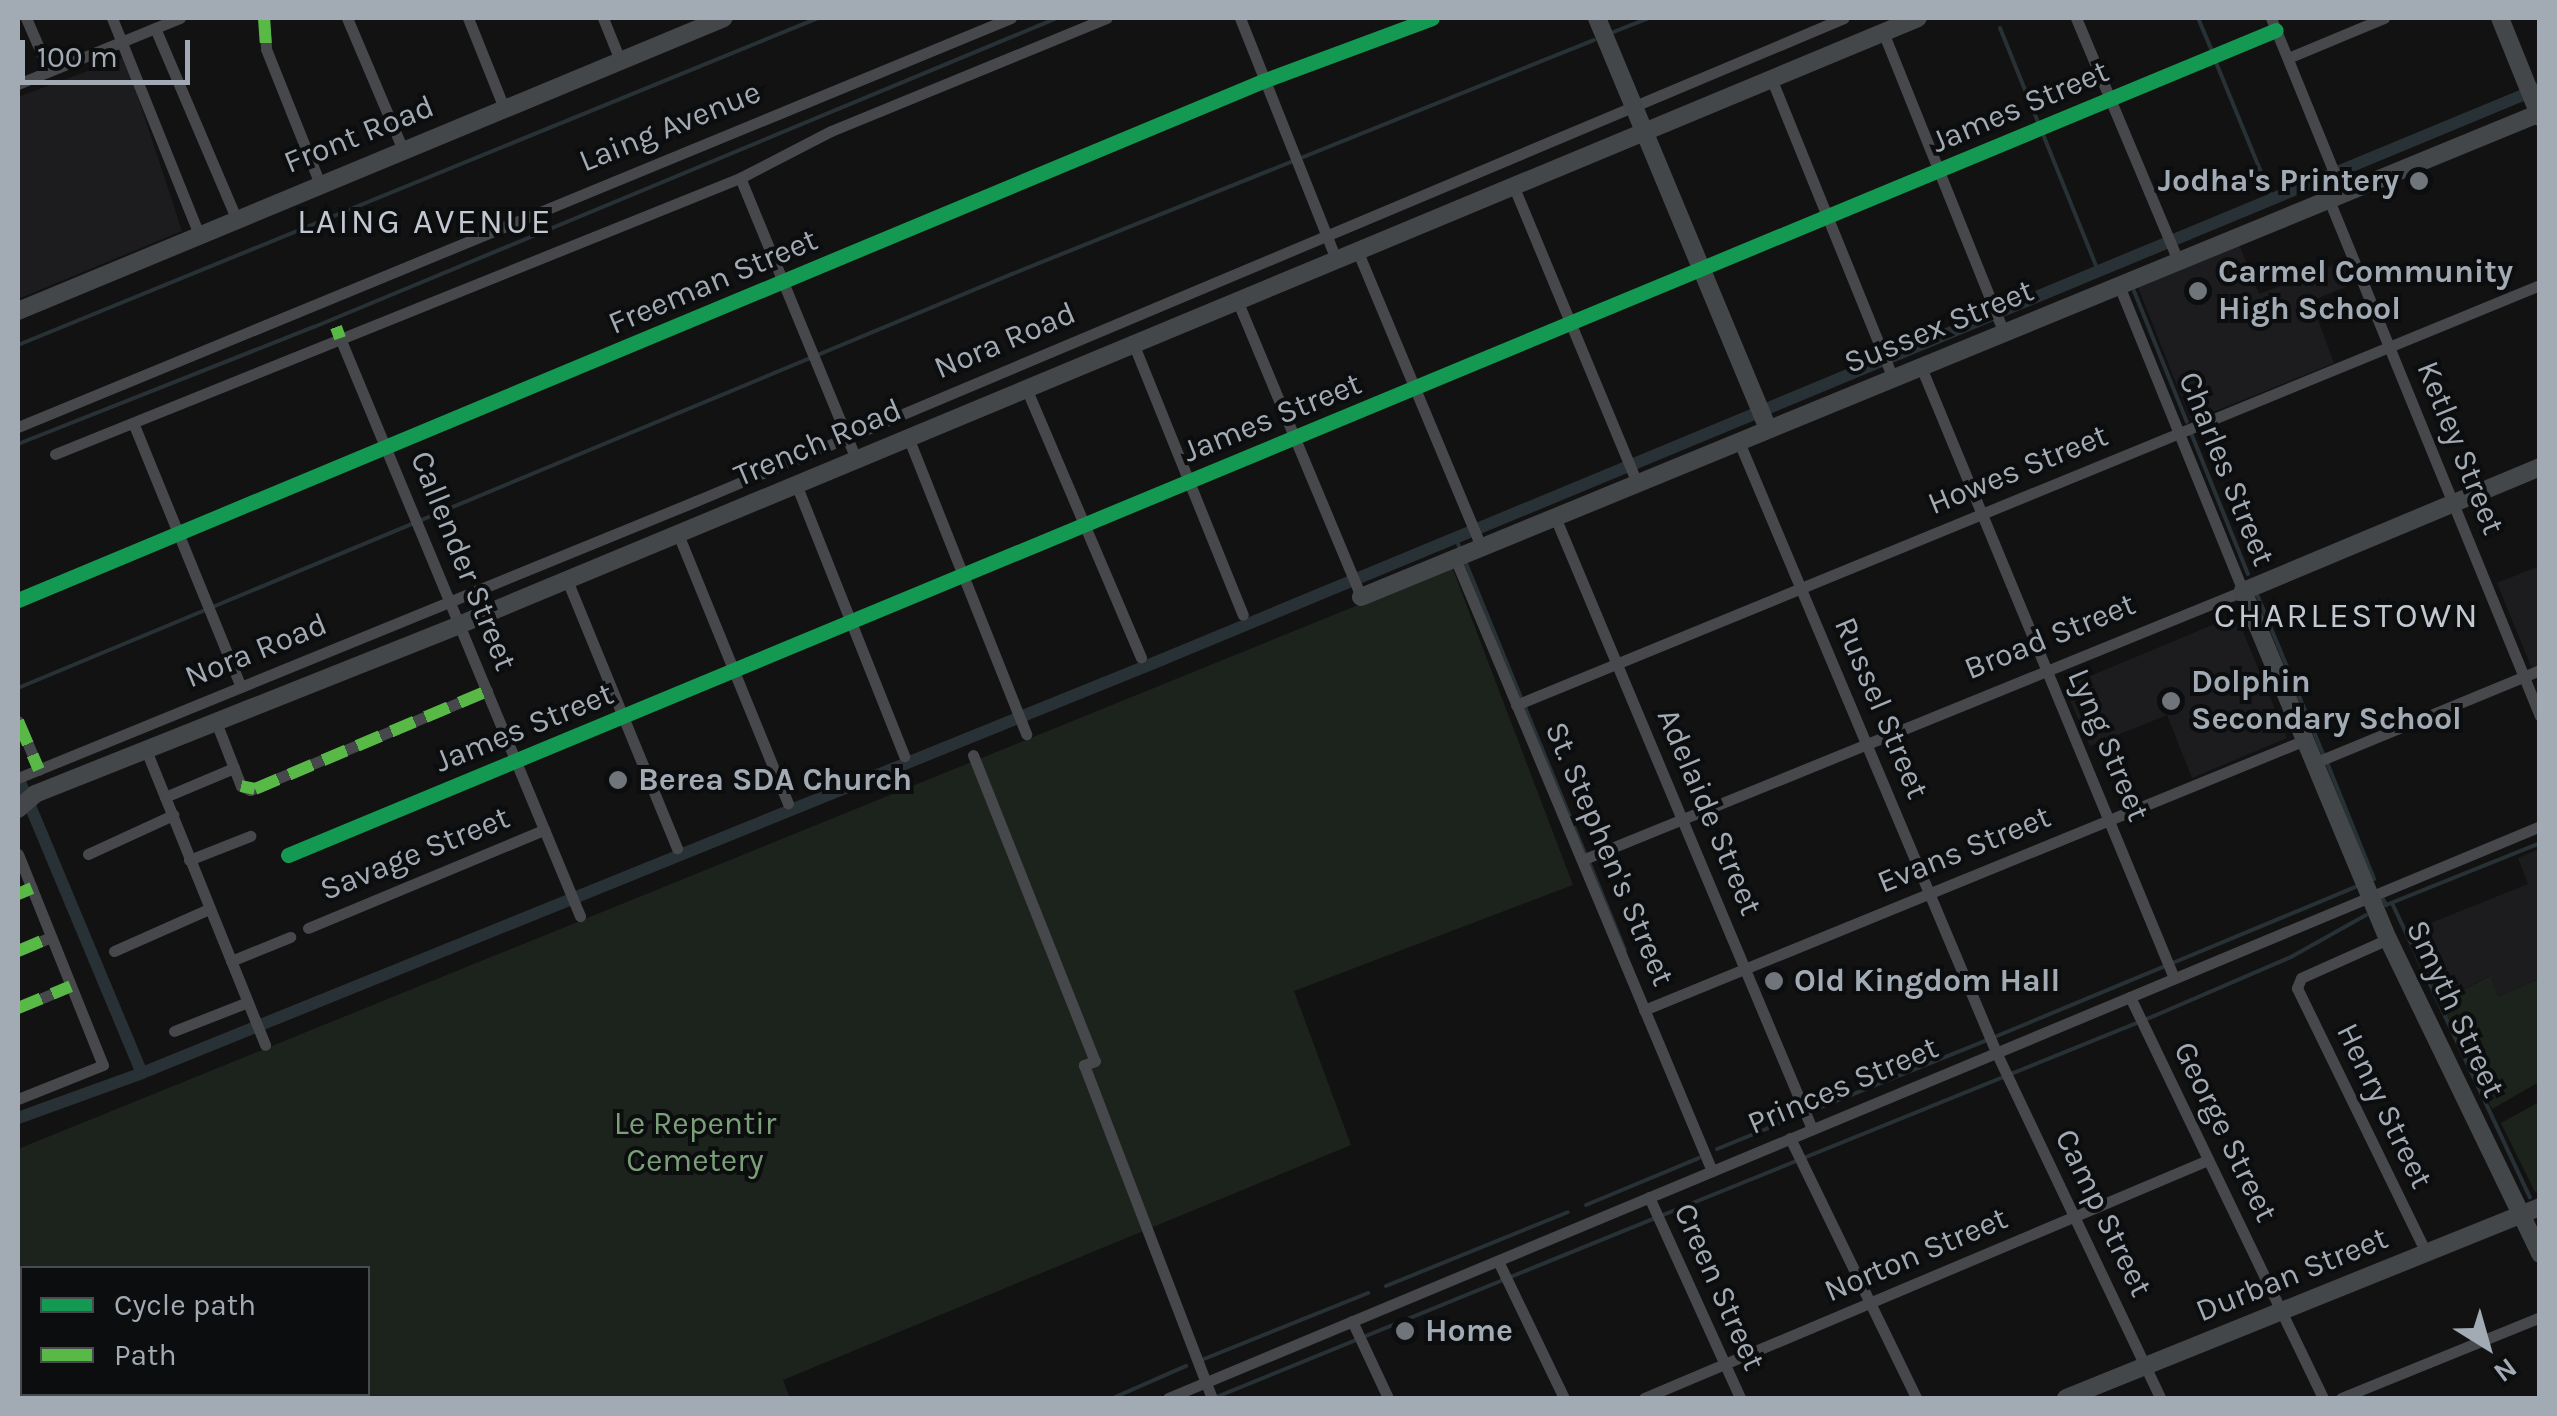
<!DOCTYPE html>
<html>
<head>
<meta charset="utf-8">
<style>
	body { margin:0 }
	#map { position:relative; width:2557px; height:1416px; overflow:hidden; background:#121212; font-family:Karla,sans-serif }
	div>[style] { position:absolute }
	[style*='--x'] { left:calc(var(--x)*1px); top:calc(var(--y)*1px); width:calc(var(--w)*1px); rotate:calc(var(--a)*1deg) }
	.built>* { inset:0; background:#1c1c1e }
	.green>* { inset:0; background:#1c231c }
	.stream>* { height:4px; margin:-2px; padding:0 2px; transform-origin:2px; border-radius:2px; background:#283135 }
	.canal>* { height:12px; margin:-6px; padding:0 6px; transform-origin:6px; border-radius:6px; background:#283135 }
	.street>* { height:11px; margin:-5.5px; padding:0 5.5px; transform-origin:5.5px; border-radius:5.5px; background:#46484b }
	.secondary>* { height:18px; margin:-9px; padding:0 9px; transform-origin:9px; border-radius:9px; background:#444749 }
	.quiet>* { height:12px; margin-top:-6px; transform-origin:0; background:repeating-linear-gradient(90deg,#58b947 0 25px,transparent 0 37px) }
	.cycleway>* { height:15px; margin:-7.5px; padding:0 7.5px; transform-origin:7.5px; border-radius:7.5px; background:#139951 }
	.dots>* { width:28px; height:28px; translate:-50% -50%; box-sizing:border-box; border:5px solid #0c0d0e; border-radius:50% }
	span { translate:-50% -50%; white-space:nowrap; text-align:center; line-height:1.15; -webkit-text-stroke:8px #0c0d0e; paint-order:stroke }
	.street-label { font-size:32px; color:#a2aab4 }
	.poi-label { font-size:32px; color:#a2aab4; font-weight:700 }
	.right { translate:-100% -50%; text-align:right }
	.left { translate:0 -50%; text-align:left }
	.park-label { font-size:32px; color:#7ba079 }
	.neighbourhood-label { font-size:35px; color:#c3c8d0; letter-spacing:2.5px }
	.frame { position:absolute; inset:0; border:20px solid #a2aab4; pointer-events:none }
	.legend { position:absolute; left:20px; top:1266px; width:350px; height:130px; box-sizing:border-box; background:#0c0d0e; border:2px solid #484c50; margin:0; padding:12px 18px; list-style:none; font-size:30px; color:#a2aab4 }
	.legend li { display:flex; align-items:center; gap:20px; height:50px }
	.legend b { width:50px; border:2px solid #484c50 }
	.north { position:absolute; left:2437px; top:1296px; width:100px; height:100px; -webkit-text-stroke:8px #0c0d0e; paint-order:stroke; rotate:143deg; font-size:28px; font-weight:700; line-height:40px; text-align:center; color:#a2aab4 }
	.north::after { content:''; display:block; margin:auto; width:35px; height:45px; background:#a2aab4; clip-path:polygon(50% 0,100% 100%,50% 72%,0 100%) }
	.scale { position:absolute; left:20px; top:40px; width:170px; height:45px; box-sizing:border-box; border:5px solid #a2aab4; border-top:0; padding-left:12px; font-size:30px; line-height:35px; white-space:nowrap; color:#a2aab4; -webkit-text-stroke:8px #0c0d0e; paint-order:stroke }
</style>
</head>
<body>
<div id="map">
	<div class="built">
		<div style="clip-path:polygon(125px 57px,182px 231px,18px 299px,18px 97px)"></div>
		<div style="clip-path:polygon(2239px 244px,2259px 294px,2346px 260px,2355px 283px,2311px 301px,2334px 363px,2191px 421px,2138px 287px)"></div>
		<div style="clip-path:polygon(2539px 566px,2539px 666px,2532px 669px,2497px 583px)"></div>
		<div style="clip-path:polygon(2236px 615px,2287px 738px,2192px 778px,2167px 715px,2090px 746px,2064px 687px)"></div>
		<div style="clip-path:polygon(2539px 849px,2539px 978px,2498px 997px,2489px 976px,2440px 1002px,2408px 932px,2528px 884px,2518px 858px)"></div>
	</div>
	<div class="green">
		<div style="clip-path:polygon(evenodd,1452px 567px,1573px 885px,1294px 991px,1351px 1145px,783px 1380px,790px 1398px,18px 1398px,18px 1149px,1452px 567px,22px 1268px,368px 1268px,368px 1394px,22px 1394px,22px 1268px)"></div>
		<div style="clip-path:polygon(2490px 976px,2498px 997px,2540px 978px,2539px 1082px,2492px 1109px,2440px 1002px)"></div>
		<div style="clip-path:polygon(2539px 1102px,2539px 1190px,2535px 1192px,2501px 1123px)"></div>
	</div>
	<div class="stream">
		<div style="--x:2198;--y:18;--w:36;--a:67"></div>
		<div style="--x:2000;--y:28;--w:262;--a:68"></div>
		<div style="--x:1611;--y:33;--w:41;--a:-21.5"></div>
		<div style="--x:2215;--y:60;--w:150;--a:67.7"></div>
		<div style="--x:2134;--y:291;--w:141;--a:68"></div>
		<div style="--x:18;--y:345;--w:864;--a:-22.23"></div>
		<div style="--x:2191;--y:433;--w:152;--a:68"></div>
		<div style="--x:18;--y:444;--w:318;--a:-21.6"></div>
		<div style="--x:314;--y:327;--w:805;--a:-22.58"></div>
		<div style="--x:1455;--y:537;--w:12;--a:66"></div>
		<div style="--x:1465;--y:561;--w:316;--a:67.7"></div>
		<div style="--x:2256;--y:592;--w:175;--a:67.5"></div>
		<div style="--x:18;--y:688;--w:1077;--a:-22.61"></div>
		<div style="--x:1012;--y:274;--w:627;--a:-21.9"></div>
		<div style="--x:2328;--y:765;--w:123;--a:68"></div>
		<div style="--x:1589;--y:862;--w:95;--a:67.8"></div>
		<div style="--x:2383;--y:899;--w:7;--a:63"></div>
		<div style="--x:2386;--y:905;--w:166;--a:-21.9"></div>
		<div style="--x:2392;--y:903;--w:325;--a:64.9"></div>
		<div style="--x:2175;--y:962;--w:195;--a:-22.6"></div>
		<div style="--x:1997;--y:1036;--w:180;--a:-22.6"></div>
		<div style="--x:1809;--y:1112;--w:190;--a:-22"></div>
		<div style="--x:1717;--y:1149;--w:85;--a:-22.1"></div>
		<div style="--x:1586;--y:1205;--w:122;--a:-22.6"></div>
		<div style="--x:1663;--y:1215;--w:530;--a:-22.06"></div>
		<div style="--x:2154;--y:1016;--w:149;--a:-23.3"></div>
		<div style="--x:2291;--y:957;--w:86;--a:-29.2"></div>
		<div style="--x:1386;--y:1286;--w:196;--a:-22.1"></div>
		<div style="--x:1204;--y:1359;--w:177;--a:-21.9"></div>
		<div style="--x:1113;--y:1398;--w:80;--a:-23.7"></div>
		<div style="--x:1214;--y:1398;--w:475;--a:-22.2"></div>
	</div>
	<div class="canal">
		<div style="--x:18;--y:777;--w:321;--a:67.3"></div>
		<div style="--x:18;--y:1118;--w:132;--a:-19.9"></div>
		<div style="--x:142;--y:1073;--w:1100;--a:-22.06"></div>
		<div style="--x:1161;--y:660;--w:1493;--a:-22.53"></div>
	</div>
	<div class="street">
		<div style="--x:26;--y:18;--w:58;--a:66.5"></div>
		<div style="--x:112;--y:18;--w:233;--a:68.1"></div>
		<div style="--x:264;--y:18;--w:31;--a:86"></div>
		<div style="--x:266;--y:49;--w:145;--a:68.2"></div>
		<div style="--x:347;--y:18;--w:143;--a:67"></div>
		<div style="--x:468;--y:18;--w:97;--a:68.2"></div>
		<div style="--x:603;--y:18;--w:45;--a:68"></div>
		<div style="--x:1240;--y:18;--w:259;--a:68.3"></div>
		<div style="--x:2076;--y:18;--w:264;--a:67.2"></div>
		<div style="--x:2271;--y:18;--w:190;--a:67.8"></div>
		<div style="--x:155;--y:28;--w:207;--a:66.9"></div>
		<div style="--x:1883;--y:32;--w:324;--a:68.1"></div>
		<div style="--x:2288;--y:58;--w:104;--a:-22.6"></div>
		<div style="--x:1771;--y:78;--w:324;--a:67.9"></div>
		<div style="--x:18;--y:84;--w:175;--a:-22.2"></div>
		<div style="--x:1513;--y:185;--w:321;--a:67.4"></div>
		<div style="--x:2329;--y:200;--w:557;--a:67.76"></div>
		<div style="--x:1357;--y:250;--w:322;--a:67.3"></div>
		<div style="--x:1237;--y:300;--w:322;--a:67.3"></div>
		<div style="--x:340;--y:338;--w:626;--a:67.45"></div>
		<div style="--x:1133;--y:343;--w:293;--a:68"></div>
		<div style="--x:1921;--y:367;--w:661;--a:67.51"></div>
		<div style="--x:1026;--y:388;--w:293;--a:66.9"></div>
		<div style="--x:134;--y:425;--w:283;--a:67.8"></div>
		<div style="--x:18;--y:427;--w:1074;--a:-22.39"></div>
		<div style="--x:908;--y:437;--w:320;--a:68.3"></div>
		<div style="--x:1739;--y:442;--w:662;--a:67.15"></div>
		<div style="--x:1996;--y:1052;--w:383;--a:64.6"></div>
		<div style="--x:55;--y:454;--w:739;--a:-21.95"></div>
		<div style="--x:856;--y:459;--w:304;--a:-112.4"></div>
		<div style="--x:740;--y:178;--w:102;--a:-27.3"></div>
		<div style="--x:831;--y:131;--w:298;--a:-22.3"></div>
		<div style="--x:796;--y:484;--w:293;--a:68.3"></div>
		<div style="--x:1555;--y:517;--w:664;--a:67.22"></div>
		<div style="--x:678;--y:534;--w:291;--a:67.8"></div>
		<div style="--x:1455;--y:558;--w:665;--a:67.25"></div>
		<div style="--x:567;--y:580;--w:290;--a:67.7"></div>
		<div style="--x:18;--y:600;--w:1349;--a:-22.63"></div>
		<div style="--x:1263;--y:81;--w:180;--a:-20.4"></div>
		<div style="--x:1516;--y:705;--w:1107;--a:-22.3"></div>
		<div style="--x:18;--y:721;--w:53;--a:66.8"></div>
		<div style="--x:216;--y:722;--w:69;--a:68.7"></div>
		<div style="--x:241;--y:786;--w:10;--a:24"></div>
		<div style="--x:250;--y:790;--w:257;--a:-22.7"></div>
		<div style="--x:146;--y:750;--w:318;--a:68"></div>
		<div style="--x:973;--y:755;--w:329;--a:68.3"></div>
		<div style="--x:1095;--y:1061;--w:12;--a:160"></div>
		<div style="--x:1084;--y:1065;--w:357;--a:69"></div>
		<div style="--x:2314;--y:763;--w:244;--a:-22.4"></div>
		<div style="--x:18;--y:778;--w:732;--a:-22.22"></div>
		<div style="--x:696;--y:501;--w:1245;--a:-22.82"></div>
		<div style="--x:165;--y:797;--w:75;--a:-22.8"></div>
		<div style="--x:18;--y:854;--w:227;--a:68.1"></div>
		<div style="--x:103;--y:1065;--w:92;--a:158.2"></div>
		<div style="--x:88;--y:854;--w:94;--a:-24.6"></div>
		<div style="--x:288;--y:855;--w:2152;--a:-22.54"></div>
		<div style="--x:189;--y:860;--w:66;--a:-21.5"></div>
		<div style="--x:1582;--y:860;--w:714;--a:-22.14"></div>
		<div style="--x:2243;--y:591;--w:329;--a:-112.1"></div>
		<div style="--x:18;--y:894;--w:15;--a:-23"></div>
		<div style="--x:308;--y:928;--w:256;--a:-22.6"></div>
		<div style="--x:2388;--y:939;--w:95;--a:155.9"></div>
		<div style="--x:2301;--y:978;--w:11;--a:112"></div>
		<div style="--x:2297;--y:988;--w:295;--a:64"></div>
		<div style="--x:18;--y:951;--w:36;--a:-23"></div>
		<div style="--x:114;--y:951;--w:104;--a:-23.9"></div>
		<div style="--x:231;--y:961;--w:64;--a:-22.1"></div>
		<div style="--x:2130;--y:997;--w:445;--a:64.3"></div>
		<div style="--x:18;--y:1008;--w:57;--a:-22.5"></div>
		<div style="--x:1644;--y:1010;--w:714;--a:-22.22"></div>
		<div style="--x:174;--y:1031;--w:79;--a:-21.4"></div>
		<div style="--x:1790;--y:1138;--w:289;--a:64.1"></div>
		<div style="--x:1649;--y:1197;--w:221;--a:65.6"></div>
		<div style="--x:1498;--y:1261;--w:152;--a:64.3"></div>
		<div style="--x:1352;--y:1321;--w:85;--a:64.9"></div>
		<div style="--x:1168;--y:1398;--w:1486;--a:-22.63"></div>
		<div style="--x:1644;--y:1398;--w:612;--a:-22.88"></div>
		<div style="--x:2341;--y:1398;--w:215;--a:-22.1"></div>
	</div>
	<div class="secondary">
		<div style="--x:1597;--y:18;--w:445;--a:67.4"></div>
		<div style="--x:2500;--y:18;--w:107;--a:68"></div>
		<div style="--x:18;--y:311;--w:764;--a:-22.54"></div>
		<div style="--x:2540;--y:467;--w:322;--a:157.3"></div>
		<div style="--x:2243;--y:591;--w:377;--a:67.4"></div>
		<div style="--x:2388;--y:939;--w:350;--a:64.2"></div>
		<div style="--x:1361;--y:597;--w:1274;--a:-22.32"></div>
		<div style="--x:18;--y:809;--w:23;--a:-41"></div>
		<div style="--x:35;--y:794;--w:456;--a:-21.7"></div>
		<div style="--x:459;--y:625;--w:1580;--a:-22.59"></div>
		<div style="--x:2066;--y:1398;--w:511;--a:-21.95"></div>
	</div>
	<div class="quiet">
		<div style="--x:264;--y:18;--w:31;--a:86"></div>
		<div style="--x:336;--y:327;--w:12;--a:70"></div>
		<div style="--x:18;--y:721;--w:53;--a:66.8"></div>
		<div style="--x:241;--y:786;--w:14;--a:12"></div>
		<div style="--x:255;--y:789;--w:252;--a:-22.9"></div>
		<div style="--x:18;--y:894;--w:15;--a:-23"></div>
		<div style="--x:18;--y:951;--w:36;--a:-23"></div>
		<div style="--x:18;--y:1008;--w:57;--a:-22.5"></div>
	</div>
	<div class="cycleway">
		<div style="--x:18;--y:600;--w:1349;--a:-22.63"></div>
		<div style="--x:1263;--y:81;--w:180;--a:-20.4"></div>
		<div style="--x:288;--y:855;--w:2152;--a:-22.54"></div>
	</div>
	<div class="dots">
		<div style="left:2419px;top:181px;background:#70757b"></div>
		<div style="left:2198px;top:291px;background:#70757b"></div>
		<div style="left:2171px;top:701px;background:#70757b"></div>
		<div style="left:618px;top:780px;background:#70757b"></div>
		<div style="left:1774px;top:981px;background:#70757b"></div>
		<div style="left:1405px;top:1331px;background:#70757b"></div>
	</div>
	<div class="street-label">
		<span style="left:2020px;top:107px;rotate:-23deg">James Street</span>
		<span style="left:670px;top:127px;rotate:-22deg">Laing Avenue</span>
		<span style="left:359px;top:135px;rotate:-22deg">Front Road</span>
		<span style="left:713px;top:282px;rotate:-23deg">Freeman Street</span>
		<span style="left:1939px;top:327px;rotate:-22deg">Sussex Street</span>
		<span style="left:1005px;top:341px;rotate:-23deg">Nora Road</span>
		<span style="left:1272px;top:418px;rotate:-22deg">James Street</span>
		<span style="left:818px;top:443px;rotate:-23deg">Trench Road</span>
		<span style="left:2460px;top:448px;rotate:68deg">Ketley Street</span>
		<span style="left:2226px;top:469px;rotate:68deg">Charles Street</span>
		<span style="left:2018px;top:470px;rotate:-22deg">Howes Street</span>
		<span style="left:463px;top:561px;rotate:68deg">Callender Street</span>
		<span style="left:2050px;top:637px;rotate:-22deg">Broad Street</span>
		<span style="left:256px;top:651px;rotate:-22deg">Nora Road</span>
		<span style="left:1881px;top:708px;rotate:67deg">Russel Street</span>
		<span style="left:524px;top:728px;rotate:-22deg">James Street</span>
		<span style="left:2108px;top:745px;rotate:67deg">Lyng Street</span>
		<span style="left:1709px;top:812px;rotate:67deg">Adelaide Street</span>
		<span style="left:1964px;top:850px;rotate:-22deg">Evans Street</span>
		<span style="left:415px;top:854px;rotate:-22deg">Savage Street</span>
		<span style="left:1609px;top:854px;rotate:67deg">St. Stephen's Street</span>
		<span style="left:2455px;top:1009px;rotate:65deg">Smyth Street</span>
		<span style="left:1843px;top:1086px;rotate:-23deg">Princes Street</span>
		<span style="left:2384px;top:1106px;rotate:64deg">Henry Street</span>
		<span style="left:2225px;top:1132px;rotate:64deg">George Street</span>
		<span style="left:2103px;top:1213px;rotate:64deg">Camp Street</span>
		<span style="left:1916px;top:1255px;rotate:-23deg">Norton Street</span>
		<span style="left:2292px;top:1275px;rotate:-22deg">Durban Street</span>
		<span style="left:1719px;top:1287px;rotate:66deg">Creen Street</span>
	</div>
	<div class="poi-label">
		<span class="right" style="left:2399px;top:181px">Jodha's Printery</span>
		<span class="left" style="left:2218px;top:291px">Carmel Community<br>High School</span>
		<span class="left" style="left:2191px;top:701px">Dolphin<br>Secondary School</span>
		<span class="left" style="left:638px;top:780px">Berea SDA Church</span>
		<span class="left" style="left:1794px;top:981px">Old Kingdom Hall</span>
		<span class="left" style="left:1425px;top:1331px">Home</span>
	</div>
	<div class="park-label">
		<span style="left:695px;top:1143px">Le Repentir<br>Cemetery</span>
	</div>
	<div class="neighbourhood-label">
		<span style="left:425px;top:222px">LAING AVENUE</span>
		<span style="left:2347px;top:616px">CHARLESTOWN</span>
	</div>
	<div class="frame"></div>
	<ul class="legend">
	<li><b style="height:12px;background:#139951"></b>Cycle path</li>
	<li><b style="height:12px;background:#58b947"></b>Path</li>
	</ul>
	<div class="north">N</div>
	<div class="scale">100 m</div>
</div>
</body>
</html>
